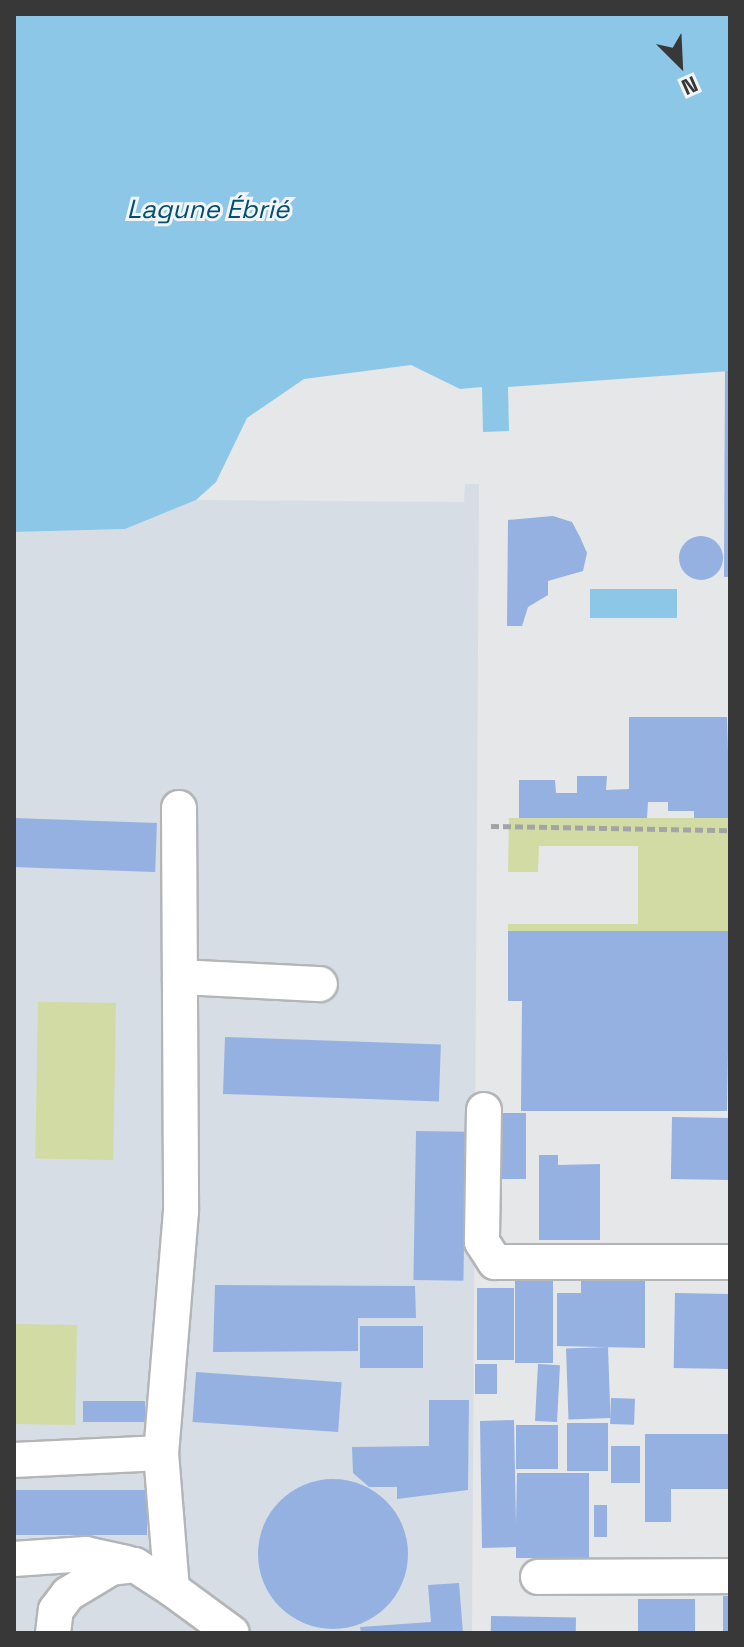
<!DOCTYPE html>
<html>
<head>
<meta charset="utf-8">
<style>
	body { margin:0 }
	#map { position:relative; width:744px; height:1647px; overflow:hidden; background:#e5e7e9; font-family:"Space Grotesk",sans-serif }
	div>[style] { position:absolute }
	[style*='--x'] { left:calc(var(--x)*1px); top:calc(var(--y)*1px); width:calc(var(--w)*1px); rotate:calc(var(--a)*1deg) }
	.built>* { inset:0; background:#d7dde5 }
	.green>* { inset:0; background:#d3dba5; transform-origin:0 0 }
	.water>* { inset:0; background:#8cc7e7; transform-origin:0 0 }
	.building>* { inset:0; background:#95b1e1; transform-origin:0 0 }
	.round { border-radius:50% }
	.path>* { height:5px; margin-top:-2.5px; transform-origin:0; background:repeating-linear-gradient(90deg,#a3a4a6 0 8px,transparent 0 12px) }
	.roads { filter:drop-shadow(2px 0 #b3b5b7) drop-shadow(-2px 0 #b3b5b7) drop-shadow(0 2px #b3b5b7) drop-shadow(0 -2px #b3b5b7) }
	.minor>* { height:34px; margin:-17px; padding:0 17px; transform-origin:17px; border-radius:17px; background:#fff }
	span { translate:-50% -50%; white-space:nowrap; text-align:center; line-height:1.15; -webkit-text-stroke:6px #f3f4f6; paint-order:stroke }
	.water-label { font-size:26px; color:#005170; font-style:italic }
	.frame { position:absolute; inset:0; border:16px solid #383839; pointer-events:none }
	.north { position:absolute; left:640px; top:24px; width:80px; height:80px; -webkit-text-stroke:6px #f3f4f6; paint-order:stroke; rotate:156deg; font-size:22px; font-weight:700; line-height:32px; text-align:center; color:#383839 }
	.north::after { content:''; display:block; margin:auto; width:28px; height:36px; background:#383839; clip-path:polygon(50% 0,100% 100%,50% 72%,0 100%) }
</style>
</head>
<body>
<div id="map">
	<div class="built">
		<div style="clip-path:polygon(465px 484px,479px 484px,472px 1633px,14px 1633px,14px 532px,125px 529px,196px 500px,464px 502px)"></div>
	</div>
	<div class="green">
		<div style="clip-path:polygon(509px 818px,730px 818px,730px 931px,508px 931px,508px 924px,638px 924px,638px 846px,539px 846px,538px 872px,508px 872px)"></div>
		<div style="left:116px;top:1003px;width:157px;height:78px;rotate:91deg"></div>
		<div style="left:14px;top:1324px;width:63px;height:100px;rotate:1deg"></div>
	</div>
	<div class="water">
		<div style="clip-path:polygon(14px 14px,730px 14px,730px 371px,508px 387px,509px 431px,483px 432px,482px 387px,460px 389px,411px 365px,304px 379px,247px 418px,216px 482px,196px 500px,125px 529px,14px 532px)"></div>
		<div style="left:590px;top:589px;width:87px;height:29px"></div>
	</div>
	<div class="building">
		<div style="clip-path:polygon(725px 371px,730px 371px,730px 577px,724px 577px)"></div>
		<div style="clip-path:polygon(553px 516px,572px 522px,580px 537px,587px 553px,583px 571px,548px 581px,548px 595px,528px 607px,522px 626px,507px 626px,508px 520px)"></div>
		<div class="round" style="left:679px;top:536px;width:44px;height:44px"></div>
		<div style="clip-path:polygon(629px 717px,727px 717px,730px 818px,694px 818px,694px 811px,668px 811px,668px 802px,648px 802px,647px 818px,519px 818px,519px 780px,555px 780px,556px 793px,577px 793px,577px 776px,607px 776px,606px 790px,629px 789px)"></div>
		<div style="left:14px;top:818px;width:143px;height:49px;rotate:2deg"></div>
		<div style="clip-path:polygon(508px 931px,730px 931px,727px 1111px,521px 1111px,522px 1001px,508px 1001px)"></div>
		<div style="left:225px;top:1037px;width:216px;height:57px;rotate:2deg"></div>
		<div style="left:497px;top:1113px;width:29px;height:66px"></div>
		<div style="left:672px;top:1117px;width:58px;height:62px;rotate:1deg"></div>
		<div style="left:416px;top:1131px;width:50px;height:149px;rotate:1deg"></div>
		<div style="clip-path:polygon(539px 1155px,558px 1155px,558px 1165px,600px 1164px,600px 1240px,539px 1240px)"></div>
		<div style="clip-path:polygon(645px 1279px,645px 1348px,557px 1346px,557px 1293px,581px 1293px,581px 1281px)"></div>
		<div style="left:515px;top:1281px;width:38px;height:82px"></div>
		<div style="clip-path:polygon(215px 1285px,415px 1286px,416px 1318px,358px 1318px,358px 1351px,213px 1352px)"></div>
		<div style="left:477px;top:1288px;width:37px;height:72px"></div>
		<div style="left:675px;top:1293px;width:55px;height:75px;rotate:1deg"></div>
		<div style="left:423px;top:1326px;width:42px;height:63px;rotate:90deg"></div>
		<div style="left:608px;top:1347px;width:71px;height:42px;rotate:88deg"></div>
		<div style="left:475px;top:1364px;width:22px;height:30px"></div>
		<div style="left:538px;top:1364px;width:22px;height:57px;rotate:3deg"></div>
		<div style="left:196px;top:1372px;width:146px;height:50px;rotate:4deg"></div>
		<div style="left:611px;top:1398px;width:24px;height:26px;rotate:2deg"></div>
		<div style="clip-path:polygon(429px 1400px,469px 1400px,468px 1490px,397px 1499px,397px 1487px,369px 1487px,353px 1473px,352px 1447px,429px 1446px)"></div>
		<div style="left:145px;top:1401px;width:21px;height:62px;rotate:90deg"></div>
		<div style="clip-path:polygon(514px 1420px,516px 1524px,517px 1473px,589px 1473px,589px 1558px,516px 1558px,516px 1547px,482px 1548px,480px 1421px)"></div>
		<div style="left:567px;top:1423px;width:41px;height:48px"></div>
		<div style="left:516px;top:1425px;width:42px;height:44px"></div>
		<div style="clip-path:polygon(645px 1434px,730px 1434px,730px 1489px,671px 1489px,671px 1522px,645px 1522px)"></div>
		<div style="left:611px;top:1446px;width:29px;height:37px"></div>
		<div class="round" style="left:258px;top:1479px;width:150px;height:150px"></div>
		<div style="left:14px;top:1490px;width:133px;height:45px"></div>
		<div style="left:594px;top:1505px;width:13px;height:32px"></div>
		<div style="clip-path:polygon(459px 1583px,463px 1633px,361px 1633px,360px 1627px,431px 1622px,428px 1585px)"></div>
		<div style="left:723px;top:1596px;width:7px;height:37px"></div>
		<div style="left:638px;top:1599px;width:57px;height:34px"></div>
		<div style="left:491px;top:1616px;width:85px;height:17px;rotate:1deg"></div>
	</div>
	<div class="path">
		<div style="--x:491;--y:826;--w:239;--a:1"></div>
	</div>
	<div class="roads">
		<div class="minor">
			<div style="--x:179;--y:808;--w:403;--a:89.7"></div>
			<div style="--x:181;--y:1211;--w:243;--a:94.7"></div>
			<div style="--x:161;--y:1453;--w:136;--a:85.4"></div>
			<div style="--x:172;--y:1589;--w:74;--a:36.3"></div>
			<div style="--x:180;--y:977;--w:140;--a:2.9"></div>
			<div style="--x:484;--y:1110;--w:132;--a:90.9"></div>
			<div style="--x:482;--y:1242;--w:24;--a:57"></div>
			<div style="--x:495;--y:1262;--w:235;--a:0"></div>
			<div style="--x:14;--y:1460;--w:147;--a:-2.7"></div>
			<div style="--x:14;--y:1559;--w:72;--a:-4"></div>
			<div style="--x:86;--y:1554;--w:42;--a:12.4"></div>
			<div style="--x:538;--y:1577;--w:192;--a:-0.3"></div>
			<div style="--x:53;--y:1633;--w:23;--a:-83"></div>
			<div style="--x:56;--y:1610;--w:20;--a:-53"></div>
			<div style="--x:68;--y:1594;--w:50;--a:-31.2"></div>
			<div style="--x:111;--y:1568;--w:24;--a:-7"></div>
			<div style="--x:135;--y:1565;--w:44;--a:33"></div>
		</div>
	</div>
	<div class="water-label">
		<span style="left:208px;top:210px">Lagune Ébrié</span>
	</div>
	<div class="frame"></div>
	<div class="north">N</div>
</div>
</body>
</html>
